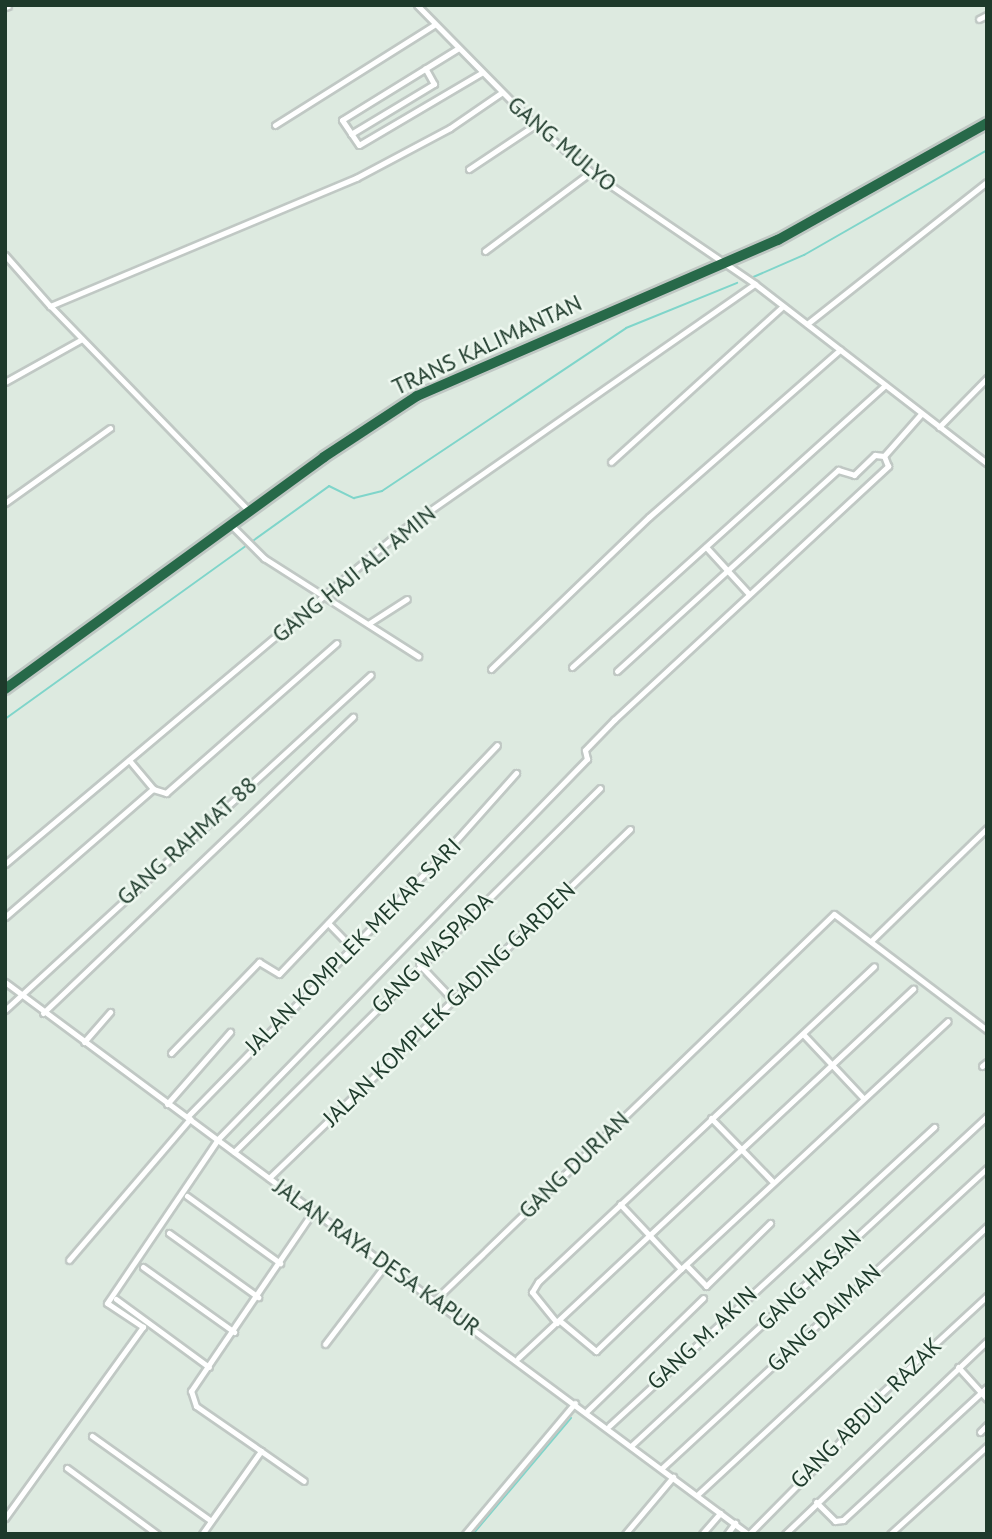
<!DOCTYPE html>
<html>
<head>
<meta charset="utf-8">
<style>
	body { margin:0 }
	#map { position:relative; width:992px; height:1539px; overflow:hidden; background:#ddeae0; font-family:"PT Sans",sans-serif }
	div>[style] { position:absolute }
	[style*='--x'] { left:calc(var(--x)*1px); top:calc(var(--y)*1px); width:calc(var(--w)*1px); rotate:calc(var(--a)*1deg) }
	.stream>* { height:2px; margin:-1px; padding:0 1px; transform-origin:1px; border-radius:1px; background:#7fd5ca }
	.roads { filter:drop-shadow(2px 0 #c0c8c4) drop-shadow(-2px 0 #c0c8c4) drop-shadow(0 2px #c0c8c4) drop-shadow(0 -2px #c0c8c4) }
	.street>* { height:5px; margin:-2.5px; padding:0 2.5px; transform-origin:2.5px; border-radius:2.5px; background:#fff }
	.highway>* { height:10px; margin:-5px; padding:0 5px; transform-origin:5px; border-radius:5px; background:#276949 }
	span { translate:-50% -50%; white-space:nowrap; text-align:center; line-height:1.15; -webkit-text-stroke:5px #edf7ef; paint-order:stroke }
	.street-label { font-size:23px; color:#1e3a2b }
	.frame { position:absolute; inset:0; border:7px solid #1e3a2b; pointer-events:none }
</style>
</head>
<body>
<div id="map">
	<div class="stream">
		<div style="--x:751;--y:278;--w:58;--a:-23.5"></div>
		<div style="--x:804;--y:255;--w:211;--a:-29.8"></div>
		<div style="--x:5;--y:719;--w:399;--a:-35.7"></div>
		<div style="--x:329;--y:486;--w:28;--a:26"></div>
		<div style="--x:354;--y:498;--w:29;--a:-14"></div>
		<div style="--x:382;--y:491;--w:293;--a:-33.7"></div>
		<div style="--x:626;--y:328;--w:120;--a:-22.1"></div>
		<div style="--x:473;--y:1534;--w:152;--a:-49.8"></div>
	</div>
	<div class="roads">
		<div class="street">
			<div style="--x:417;--y:5;--w:168;--a:45.5"></div>
			<div style="--x:535;--y:125;--w:73;--a:40"></div>
			<div style="--x:591;--y:172;--w:199;--a:34.3"></div>
			<div style="--x:755;--y:284;--w:293;--a:37.7"></div>
			<div style="--x:5;--y:7;--w:3;--a:-18"></div>
			<div style="--x:979;--y:19;--w:9;--a:-27"></div>
			<div style="--x:457;--y:49;--w:135;--a:148.3"></div>
			<div style="--x:342;--y:120;--w:30;--a:56"></div>
			<div style="--x:359;--y:145;--w:142;--a:-30.5"></div>
			<div style="--x:275;--y:125;--w:188;--a:-32.2"></div>
			<div style="--x:351;--y:134;--w:97;--a:-31.1"></div>
			<div style="--x:434;--y:84;--w:18;--a:-119"></div>
			<div style="--x:469;--y:169;--w:79;--a:-33.7"></div>
			<div style="--x:485;--y:251;--w:132;--a:-36.7"></div>
			<div style="--x:5;--y:255;--w:68;--a:48.6"></div>
			<div style="--x:807;--y:324;--w:229;--a:-38.3"></div>
			<div style="--x:5;--y:382;--w:88;--a:-29.2"></div>
			<div style="--x:939;--y:427;--w:69;--a:-45.6"></div>
			<div style="--x:611;--y:462;--w:232;--a:-42.2"></div>
			<div style="--x:5;--y:503;--w:129;--a:-35.5"></div>
			<div style="--x:249;--y:511;--w:286;--a:-134.1"></div>
			<div style="--x:50;--y:306;--w:332;--a:-22.7"></div>
			<div style="--x:356;--y:178;--w:106;--a:-28"></div>
			<div style="--x:450;--y:128;--w:62;--a:-34.5"></div>
			<div style="--x:231;--y:525;--w:47;--a:45"></div>
			<div style="--x:264;--y:558;--w:183;--a:32.5"></div>
			<div style="--x:706;--y:547;--w:62;--a:47.6"></div>
			<div style="--x:368;--y:624;--w:46;--a:-32.7"></div>
			<div style="--x:572;--y:667;--w:421;--a:-42"></div>
			<div style="--x:491;--y:669;--w:219;--a:-43.9"></div>
			<div style="--x:649;--y:517;--w:254;--a:-41.2"></div>
			<div style="--x:617;--y:671;--w:299;--a:-42.3"></div>
			<div style="--x:838;--y:470;--w:17;--a:17"></div>
			<div style="--x:854;--y:475;--w:29;--a:-44"></div>
			<div style="--x:875;--y:455;--w:9;--a:6"></div>
			<div style="--x:884;--y:456;--w:56;--a:-48.6"></div>
			<div style="--x:129;--y:760;--w:38;--a:50"></div>
			<div style="--x:5;--y:864;--w:519;--a:-40.07"></div>
			<div style="--x:402;--y:530;--w:430;--a:-34.9"></div>
			<div style="--x:5;--y:917;--w:196;--a:-40.9"></div>
			<div style="--x:153;--y:789;--w:14;--a:17"></div>
			<div style="--x:166;--y:793;--w:227;--a:-41.3"></div>
			<div style="--x:328;--y:923;--w:33;--a:46"></div>
			<div style="--x:871;--y:941;--w:162;--a:-44.2"></div>
			<div style="--x:419;--y:964;--w:50;--a:46.6"></div>
			<div style="--x:5;--y:982;--w:926;--a:36.61"></div>
			<div style="--x:5;--y:1010;--w:496;--a:-42.5"></div>
			<div style="--x:43;--y:1013;--w:429;--a:-43.7"></div>
			<div style="--x:803;--y:1034;--w:88;--a:46.8"></div>
			<div style="--x:84;--y:1042;--w:40;--a:-49"></div>
			<div style="--x:171;--y:1053;--w:127;--a:-46"></div>
			<div style="--x:259;--y:962;--w:23;--a:31"></div>
			<div style="--x:279;--y:974;--w:316;--a:-46.4"></div>
			<div style="--x:982;--y:1066;--w:6;--a:-39"></div>
			<div style="--x:167;--y:1104;--w:96;--a:-48.8"></div>
			<div style="--x:187;--y:1117;--w:366;--a:-45.7"></div>
			<div style="--x:443;--y:855;--w:110;--a:-48.3"></div>
			<div style="--x:711;--y:1118;--w:89;--a:45.9"></div>
			<div style="--x:234;--y:1152;--w:516;--a:-44.84"></div>
			<div style="--x:269;--y:1178;--w:502;--a:-44.03"></div>
			<div style="--x:187;--y:1196;--w:115;--a:35.8"></div>
			<div style="--x:620;--y:1204;--w:89;--a:46.8"></div>
			<div style="--x:681;--y:1269;--w:364;--a:-42.9"></div>
			<div style="--x:169;--y:1233;--w:110;--a:35.7"></div>
			<div style="--x:69;--y:1260;--w:186;--a:-49.4"></div>
			<div style="--x:686;--y:1265;--w:29;--a:46"></div>
			<div style="--x:706;--y:1286;--w:90;--a:-44.5"></div>
			<div style="--x:143;--y:1267;--w:112;--a:35.5"></div>
			<div style="--x:116;--y:1299;--w:115;--a:36.2"></div>
			<div style="--x:435;--y:1300;--w:555;--a:-44.05"></div>
			<div style="--x:834;--y:914;--w:192;--a:37.2"></div>
			<div style="--x:560;--y:1321;--w:47;--a:39.8"></div>
			<div style="--x:596;--y:1351;--w:118;--a:-44"></div>
			<div style="--x:557;--y:1323;--w:40;--a:-129"></div>
			<div style="--x:532;--y:1292;--w:12;--a:-59"></div>
			<div style="--x:538;--y:1282;--w:461;--a:-43.2"></div>
			<div style="--x:325;--y:1344;--w:101;--a:-52.7"></div>
			<div style="--x:518;--y:1358;--w:541;--a:-43.05"></div>
			<div style="--x:958;--y:1367;--w:43;--a:47.8"></div>
			<div style="--x:587;--y:1411;--w:162;--a:-44.2"></div>
			<div style="--x:609;--y:1426;--w:442;--a:-42.6"></div>
			<div style="--x:980;--y:1432;--w:10;--a:-45"></div>
			<div style="--x:92;--y:1436;--w:146;--a:35.5"></div>
			<div style="--x:632;--y:1445;--w:484;--a:-42.8"></div>
			<div style="--x:261;--y:1451;--w:52;--a:34.9"></div>
			<div style="--x:67;--y:1468;--w:112;--a:36.3"></div>
			<div style="--x:662;--y:1468;--w:442;--a:-42.7"></div>
			<div style="--x:697;--y:1495;--w:396;--a:-42.8"></div>
			<div style="--x:816;--y:1502;--w:27;--a:45"></div>
			<div style="--x:835;--y:1521;--w:8;--a:-7"></div>
			<div style="--x:843;--y:1520;--w:196;--a:-42.7"></div>
			<div style="--x:5;--y:1518;--w:236;--a:-54.2"></div>
			<div style="--x:143;--y:1327;--w:43;--a:-146.3"></div>
			<div style="--x:107;--y:1303;--w:198;--a:-55.9"></div>
			<div style="--x:218;--y:1139;--w:530;--a:-45.84"></div>
			<div style="--x:587;--y:759;--w:9;--a:-103"></div>
			<div style="--x:585;--y:750;--w:42;--a:-46"></div>
			<div style="--x:614;--y:720;--w:374;--a:-42.8"></div>
			<div style="--x:888;--y:466;--w:11;--a:-112"></div>
			<div style="--x:202;--y:1534;--w:102;--a:-54.6"></div>
			<div style="--x:261;--y:1451;--w:79;--a:-145.3"></div>
			<div style="--x:196;--y:1406;--w:16;--a:-108"></div>
			<div style="--x:191;--y:1391;--w:219;--a:-55.8"></div>
			<div style="--x:465;--y:1534;--w:171;--a:-50"></div>
			<div style="--x:625;--y:1534;--w:75;--a:-49.9"></div>
			<div style="--x:702;--y:1534;--w:28;--a:-49"></div>
			<div style="--x:727;--y:1534;--w:14;--a:-54"></div>
			<div style="--x:749;--y:1534;--w:129;--a:-45.3"></div>
			<div style="--x:840;--y:1442;--w:34;--a:-56"></div>
			<div style="--x:859;--y:1414;--w:174;--a:-42.7"></div>
			<div style="--x:785;--y:1534;--w:279;--a:-43.7"></div>
			<div style="--x:890;--y:1534;--w:131;--a:-42.2"></div>
		</div>
		<div class="highway">
			<div style="--x:5;--y:689;--w:394;--a:-36"></div>
			<div style="--x:324;--y:457;--w:111;--a:-33.3"></div>
			<div style="--x:417;--y:396;--w:393;--a:-23.4"></div>
			<div style="--x:778;--y:240;--w:240;--a:-29.2"></div>
		</div>
	</div>
	<div class="street-label">
		<span style="left:562px;top:144px;rotate:40deg">GANG MULYO</span>
		<span style="left:487px;top:345px;rotate:-25deg">TRANS KALIMANTAN</span>
		<span style="left:354px;top:574px;rotate:-39deg">GANG HAJI ALI AMIN</span>
		<span style="left:187px;top:841px;rotate:-42deg">GANG RAHMAT 88</span>
		<span style="left:353px;top:946px;rotate:-45deg">JALAN KOMPLEK MEKAR SARI</span>
		<span style="left:432px;top:953px;rotate:-45deg">GANG WASPADA</span>
		<span style="left:449px;top:1004px;rotate:-44deg">JALAN KOMPLEK GADING GARDEN</span>
		<span style="left:574px;top:1165px;rotate:-44deg">GANG DURIAN</span>
		<span style="left:377px;top:1257px;rotate:36deg">JALAN RAYA DESA KAPUR</span>
		<span style="left:809px;top:1280px;rotate:-44deg">GANG HASAN</span>
		<span style="left:824px;top:1318px;rotate:-43deg">GANG DAIMAN</span>
		<span style="left:702px;top:1338px;rotate:-43deg">GANG M. AKIN</span>
		<span style="left:866px;top:1413px;rotate:-45deg">GANG ABDUL RAZAK</span>
	</div>
	<div class="frame"></div>
</div>
</body>
</html>
